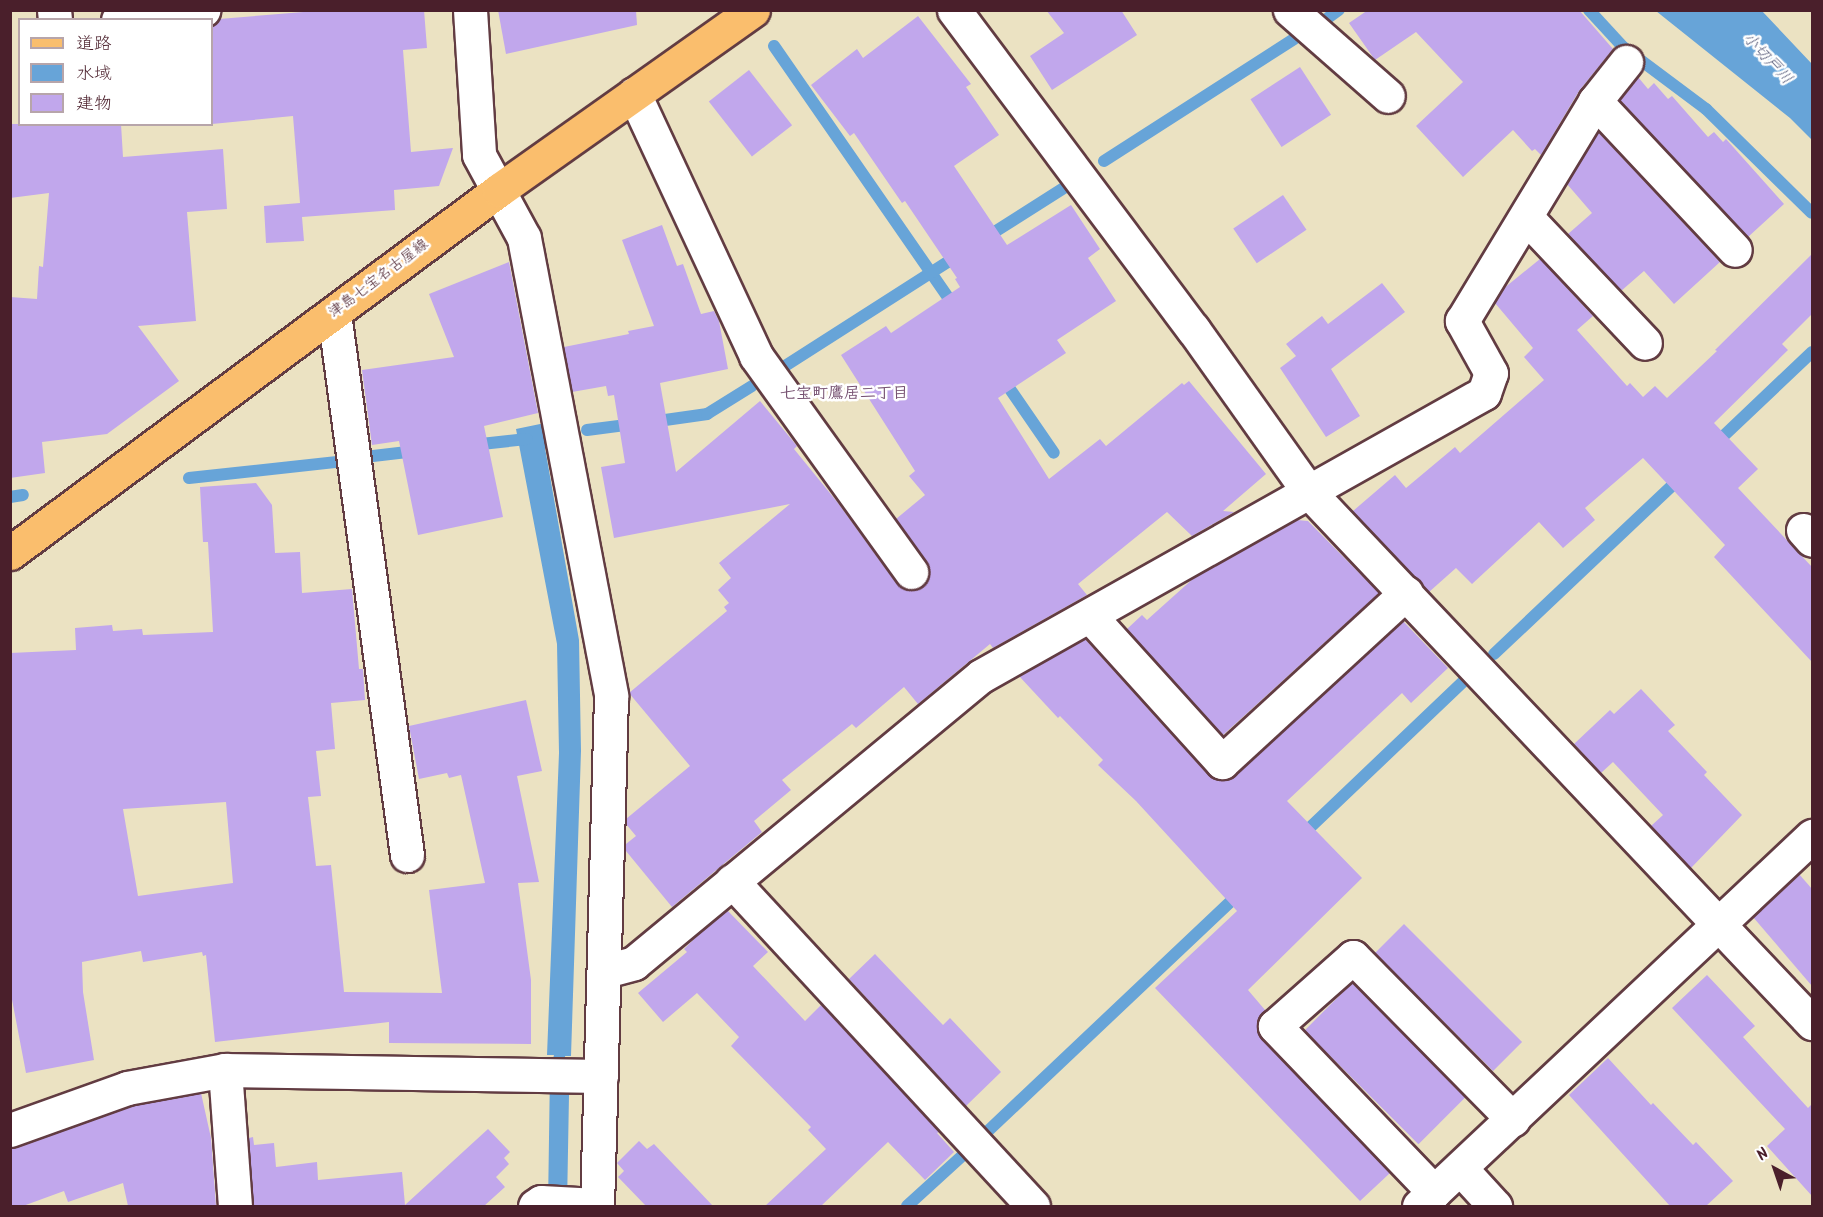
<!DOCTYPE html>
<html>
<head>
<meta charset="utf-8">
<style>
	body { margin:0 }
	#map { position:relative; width:1823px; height:1217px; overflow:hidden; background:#ebe2c2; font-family:Kalam,"Klee One",sans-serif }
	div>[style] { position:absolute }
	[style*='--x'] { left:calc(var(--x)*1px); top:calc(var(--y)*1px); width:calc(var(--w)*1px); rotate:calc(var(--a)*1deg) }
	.water>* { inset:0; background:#67a4d8 }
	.stream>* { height:12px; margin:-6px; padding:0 6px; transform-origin:6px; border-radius:6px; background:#67a4d8 }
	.building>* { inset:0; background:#c1a7ec; transform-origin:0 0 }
	.roads { filter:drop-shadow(2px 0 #623c42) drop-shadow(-2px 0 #623c42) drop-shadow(0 2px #623c42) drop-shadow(0 -2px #623c42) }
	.minor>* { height:33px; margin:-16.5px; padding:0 16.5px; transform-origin:16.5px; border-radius:16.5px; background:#fff }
	.major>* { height:33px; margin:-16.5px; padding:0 16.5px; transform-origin:16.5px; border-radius:16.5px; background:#fabe6d }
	span { translate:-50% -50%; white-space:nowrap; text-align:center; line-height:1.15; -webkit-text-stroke:5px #fff; paint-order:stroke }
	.street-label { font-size:15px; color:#4a1f2b }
	.water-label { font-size:16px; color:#575b79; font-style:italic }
	.neighbourhood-label { font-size:16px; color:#744f6f; font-weight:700 }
	.frame { position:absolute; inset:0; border:12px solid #4a1f2b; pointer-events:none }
	.legend { position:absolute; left:18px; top:18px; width:195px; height:108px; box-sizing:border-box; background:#fff; border:2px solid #b7a5aa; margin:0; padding:8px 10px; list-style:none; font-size:18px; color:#4a1f2b }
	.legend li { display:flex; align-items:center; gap:12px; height:30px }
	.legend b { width:30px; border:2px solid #b7a5aa }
	.north { position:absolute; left:1745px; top:1139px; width:60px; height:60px; -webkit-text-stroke:4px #fff; paint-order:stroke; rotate:320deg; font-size:16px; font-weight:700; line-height:24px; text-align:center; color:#4a1f2b }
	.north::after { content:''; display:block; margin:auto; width:21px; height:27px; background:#4a1f2b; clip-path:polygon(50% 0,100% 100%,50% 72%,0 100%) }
</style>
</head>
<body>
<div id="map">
	<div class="water">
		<div style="clip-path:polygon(1656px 11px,1762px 11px,1812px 64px,1812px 140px,1790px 118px)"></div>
		<div style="clip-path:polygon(545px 423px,551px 446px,545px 448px,579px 640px,581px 751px,571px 1056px,565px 1056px,569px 1095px,567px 1206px,548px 1206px,550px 1070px,554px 1055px,547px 1055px,559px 753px,557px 644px,516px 429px)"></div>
	</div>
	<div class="stream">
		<div style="--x:1589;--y:10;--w:50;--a:47.4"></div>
		<div style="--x:1623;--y:47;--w:104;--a:36.8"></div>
		<div style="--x:1706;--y:109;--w:148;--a:44.5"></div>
		<div style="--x:1325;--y:20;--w:17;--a:-36"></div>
		<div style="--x:774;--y:46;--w:320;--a:55.3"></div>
		<div style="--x:1104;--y:161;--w:226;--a:-32.7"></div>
		<div style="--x:985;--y:238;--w:101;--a:-32.4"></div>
		<div style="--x:785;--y:366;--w:208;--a:-32.6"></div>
		<div style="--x:1001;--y:376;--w:93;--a:55.5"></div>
		<div style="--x:651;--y:422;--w:57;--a:-8.1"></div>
		<div style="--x:707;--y:414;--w:53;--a:-31.9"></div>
		<div style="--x:587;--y:430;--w:46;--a:-7.4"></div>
		<div style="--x:472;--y:445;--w:55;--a:-6.2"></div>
		<div style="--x:1714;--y:445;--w:135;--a:-43.5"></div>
		<div style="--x:373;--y:456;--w:43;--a:-6.6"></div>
		<div style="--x:189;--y:478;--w:149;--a:-6.2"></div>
		<div style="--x:10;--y:497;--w:13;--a:-9"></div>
		<div style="--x:1494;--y:654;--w:259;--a:-43.4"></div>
		<div style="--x:1300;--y:837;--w:226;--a:-43.6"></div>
		<div style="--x:989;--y:1130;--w:347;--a:-43.4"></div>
		<div style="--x:907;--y:1206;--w:76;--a:-42.3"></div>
	</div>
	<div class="building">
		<div style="clip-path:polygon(328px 10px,424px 10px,427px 48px,403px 50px,411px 152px,453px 148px,439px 186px,394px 190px,395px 210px,302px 217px,304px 241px,266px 243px,264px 206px,300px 203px,293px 116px,212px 124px,212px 26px,219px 19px)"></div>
		<div style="clip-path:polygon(498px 10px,636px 10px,637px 25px,506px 54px)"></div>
		<div style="clip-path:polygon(1046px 10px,1121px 10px,1137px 35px,1052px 90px,1030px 56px,1064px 33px)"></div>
		<div style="clip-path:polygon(1368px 10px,1579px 10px,1613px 49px,1579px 91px,1541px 155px,1535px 149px,1532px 151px,1513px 130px,1463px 177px,1416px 126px,1463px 82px,1416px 32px,1375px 60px,1349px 23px)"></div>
		<div style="clip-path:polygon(918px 16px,971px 84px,966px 87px,999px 135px,954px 166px,1007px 245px,1071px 205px,1100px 249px,1088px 258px,1116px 301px,1057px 340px,1066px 353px,998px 398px,1049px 479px,1100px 439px,1106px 446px,1182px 383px,1184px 385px,1189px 381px,1266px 474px,1223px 511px,1234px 512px,1192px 536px,1167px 512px,1078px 584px,1087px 595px,993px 648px,990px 644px,918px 704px,904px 687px,856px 728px,852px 724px,782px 780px,791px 790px,754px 821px,762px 832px,672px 907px,626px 851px,626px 844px,636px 836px,626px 824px,626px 819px,690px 766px,629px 693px,727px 611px,724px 607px,729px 603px,718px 590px,731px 578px,719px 563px,790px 504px,614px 538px,601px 467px,625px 463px,614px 395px,608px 396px,606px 386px,572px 392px,564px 347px,629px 334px,628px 331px,654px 326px,622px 240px,662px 225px,677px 266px,683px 264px,701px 314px,714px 311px,719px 321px,728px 369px,660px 383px,676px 472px,760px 401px,797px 446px,794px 449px,838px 503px,896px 583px,903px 589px,912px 591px,922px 587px,928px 579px,930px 571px,927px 562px,896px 519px,925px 495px,909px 476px,915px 471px,841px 355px,886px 326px,891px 333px,960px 287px,955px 279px,957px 278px,905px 201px,902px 203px,854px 133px,850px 136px,811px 85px,857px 49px,863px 58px)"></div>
		<div style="left:1300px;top:67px;width:57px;height:59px;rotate:57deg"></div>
		<div style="left:749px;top:70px;width:70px;height:51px;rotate:52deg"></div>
		<div style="clip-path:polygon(1638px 77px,1648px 89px,1654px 83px,1668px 99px,1672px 96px,1708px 137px,1714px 132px,1723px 142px,1726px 139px,1784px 204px,1748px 237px,1620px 100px)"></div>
		<div style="clip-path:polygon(10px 124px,121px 124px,123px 157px,223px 149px,227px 209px,187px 212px,196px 321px,138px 326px,179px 381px,107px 434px,42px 442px,45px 473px,10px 478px,10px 297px,37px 299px,39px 266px,43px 267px,49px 193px,10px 198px)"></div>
		<div style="clip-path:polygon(1598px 132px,1720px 262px,1674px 304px,1644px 271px,1621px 291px,1568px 234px,1592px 213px,1567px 184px)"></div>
		<div style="left:1283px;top:195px;width:42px;height:60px;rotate:56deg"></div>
		<div style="clip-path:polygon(1812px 254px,1812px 314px,1782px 344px,1788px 350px,1714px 423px,1758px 469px,1738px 488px,1812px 567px,1812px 662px,1714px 557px,1725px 545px,1643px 458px,1585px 508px,1595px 520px,1563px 548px,1539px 522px,1472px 584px,1456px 568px,1429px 592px,1353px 511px,1395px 475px,1406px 488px,1455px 447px,1460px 453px,1544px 380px,1524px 357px,1533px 348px,1495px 303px,1503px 289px,1540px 259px,1593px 316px,1577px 330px,1627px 386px,1630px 383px,1643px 397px,1655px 386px,1667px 398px,1717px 351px,1715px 350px)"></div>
		<div style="clip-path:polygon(509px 262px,538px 413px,484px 426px,503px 517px,418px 535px,399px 441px,372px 445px,362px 370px,454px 357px,429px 294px)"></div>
		<div style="clip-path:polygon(1382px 283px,1405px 312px,1331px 369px,1360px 416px,1326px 437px,1280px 368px,1296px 356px,1286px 344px,1322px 316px,1328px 324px)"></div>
		<div style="clip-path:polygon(evenodd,256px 483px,272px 505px,275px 553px,300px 552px,302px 593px,352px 589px,359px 669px,363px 669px,365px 700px,331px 703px,335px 749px,316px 751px,321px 796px,308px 797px,316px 866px,331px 865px,344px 992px,442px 993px,429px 890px,485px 883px,461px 775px,449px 778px,447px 773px,419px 779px,409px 726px,526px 700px,542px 771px,517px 776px,539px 882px,518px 883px,531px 980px,531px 1044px,389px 1043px,389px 1022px,215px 1042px,206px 955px,203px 956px,202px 952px,143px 962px,141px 951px,82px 962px,83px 992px,94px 1060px,26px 1073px,10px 989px,10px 653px,76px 650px,75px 628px,112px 625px,113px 631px,142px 629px,143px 635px,213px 632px,208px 542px,203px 542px,200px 487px,256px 483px,226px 802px,233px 883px,138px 896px,123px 809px,226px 802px)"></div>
		<div style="clip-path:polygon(1297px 520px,1308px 521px,1379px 593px,1223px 735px,1127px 629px,1142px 615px,1147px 620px,1195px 577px)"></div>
		<div style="clip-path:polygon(1403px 621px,1448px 668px,1411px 703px,1402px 693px,1287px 801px,1362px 878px,1248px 990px,1265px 1010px,1257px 1021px,1257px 1031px,1261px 1039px,1390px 1173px,1360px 1201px,1155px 988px,1237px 911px,1136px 801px,1098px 765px,1103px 760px,1060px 716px,1058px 718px,1019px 676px,1085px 639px,1208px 775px,1216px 780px,1225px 780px,1235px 776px)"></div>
		<div style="clip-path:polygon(1641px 689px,1675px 725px,1668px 731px,1707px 772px,1704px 775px,1742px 815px,1691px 868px,1651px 826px,1663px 815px,1613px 762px,1601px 773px,1574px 744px,1610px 710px,1614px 714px)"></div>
		<div style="clip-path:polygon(1799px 874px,1812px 889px,1812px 986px,1753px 917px)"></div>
		<div style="clip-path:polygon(727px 910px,768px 952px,753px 966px,805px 1021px,821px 1005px,939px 1132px,937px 1133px,954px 1152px,925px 1180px,888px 1142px,821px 1206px,765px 1206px,826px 1149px,808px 1130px,811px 1127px,731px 1046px,739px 1037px,697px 993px,663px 1022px,638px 993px,687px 952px,684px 949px,697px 936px)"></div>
		<div style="left:1404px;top:924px;width:167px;height:41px;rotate:45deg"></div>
		<div style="clip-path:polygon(875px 954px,943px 1025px,950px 1018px,1001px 1072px,966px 1106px,849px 979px)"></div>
		<div style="clip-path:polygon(1707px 975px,1755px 1026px,1743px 1037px,1808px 1108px,1812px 1104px,1812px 1196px,1767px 1146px,1785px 1129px,1672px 1008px)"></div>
		<div style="left:1352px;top:983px;width:161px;height:67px;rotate:45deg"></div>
		<div style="clip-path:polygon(1608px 1058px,1651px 1105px,1653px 1103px,1693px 1145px,1696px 1142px,1733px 1181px,1706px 1206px,1670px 1206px,1569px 1095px)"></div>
		<div style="clip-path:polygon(201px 1093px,211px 1138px,216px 1206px,128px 1206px,123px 1183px,68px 1202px,64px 1191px,23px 1206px,10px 1206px,10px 1148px,132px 1106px)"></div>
		<div style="clip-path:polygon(488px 1129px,510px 1152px,504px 1158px,509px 1164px,496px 1177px,505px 1187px,484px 1206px,253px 1206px,249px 1138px,253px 1137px,254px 1145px,274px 1143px,276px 1167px,317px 1162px,318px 1180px,402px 1172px,405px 1205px)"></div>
		<div style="clip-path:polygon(639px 1141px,647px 1149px,654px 1144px,713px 1206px,646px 1206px,618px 1177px,624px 1171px,617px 1163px)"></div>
	</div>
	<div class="roads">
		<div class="minor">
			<div style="--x:54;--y:10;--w:10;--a:84"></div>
			<div style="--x:470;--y:10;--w:145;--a:86.4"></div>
			<div style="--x:479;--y:155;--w:94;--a:61.5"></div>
			<div style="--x:524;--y:238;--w:466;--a:79.2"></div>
			<div style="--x:611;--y:696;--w:510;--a:91.57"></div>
			<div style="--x:954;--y:10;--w:399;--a:53.2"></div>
			<div style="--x:1193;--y:329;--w:199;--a:54.6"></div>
			<div style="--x:1308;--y:491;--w:733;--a:46.55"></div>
			<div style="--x:1290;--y:10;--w:130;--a:41.3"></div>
			<div style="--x:118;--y:20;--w:86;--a:-6.7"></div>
			<div style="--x:634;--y:94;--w:289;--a:65"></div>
			<div style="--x:756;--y:356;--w:266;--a:54.3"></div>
			<div style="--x:1595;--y:101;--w:204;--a:46.8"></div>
			<div style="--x:1526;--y:217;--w:173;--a:46.6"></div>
			<div style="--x:334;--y:313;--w:547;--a:82.33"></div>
			<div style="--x:1803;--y:530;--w:13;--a:48"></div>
			<div style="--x:1090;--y:616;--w:197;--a:47.9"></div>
			<div style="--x:1222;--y:762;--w:250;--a:-42.6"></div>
			<div style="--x:732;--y:881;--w:443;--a:47.2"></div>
			<div style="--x:605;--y:971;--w:30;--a:-15"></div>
			<div style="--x:634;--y:963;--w:450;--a:-39.6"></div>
			<div style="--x:981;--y:676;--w:577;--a:-29.36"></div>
			<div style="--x:1484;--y:393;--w:21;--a:-71"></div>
			<div style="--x:1491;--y:373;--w:60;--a:-119.1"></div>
			<div style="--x:1462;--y:321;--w:257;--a:-58.8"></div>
			<div style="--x:1595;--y:101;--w:50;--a:-51.5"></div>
			<div style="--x:225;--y:1070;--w:136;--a:85.8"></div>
			<div style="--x:10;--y:1130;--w:124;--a:-19.7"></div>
			<div style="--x:127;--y:1088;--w:100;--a:-10.4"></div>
			<div style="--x:225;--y:1070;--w:376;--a:0.9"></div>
			<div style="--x:1460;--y:1168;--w:52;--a:47.4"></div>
			<div style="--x:1434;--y:1192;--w:230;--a:-133.8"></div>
			<div style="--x:1275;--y:1026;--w:104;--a:-41.5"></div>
			<div style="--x:1353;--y:957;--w:228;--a:45.4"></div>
			<div style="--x:535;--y:1206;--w:7;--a:-34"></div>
			<div style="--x:541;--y:1202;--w:56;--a:3.1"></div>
			<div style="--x:1419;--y:1206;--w:540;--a:-43.27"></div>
		</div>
		<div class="major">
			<div style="--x:10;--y:553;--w:609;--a:-36.59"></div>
			<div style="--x:499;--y:190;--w:311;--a:-35.3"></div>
		</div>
	</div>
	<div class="street-label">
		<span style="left:379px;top:279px;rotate:-37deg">津島七宝名古屋線</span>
	</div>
	<div class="water-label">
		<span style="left:1767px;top:59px;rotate:47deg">小切戸川</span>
	</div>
	<div class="neighbourhood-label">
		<span style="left:844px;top:394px">七宝町鷹居二丁目</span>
	</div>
	<div class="frame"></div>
	<ul class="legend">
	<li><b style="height:8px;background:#fabe6d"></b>道路</li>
	<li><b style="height:16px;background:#67a4d8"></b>水域</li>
	<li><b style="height:16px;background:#c1a7ec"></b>建物</li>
	</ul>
	<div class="north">N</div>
</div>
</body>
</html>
